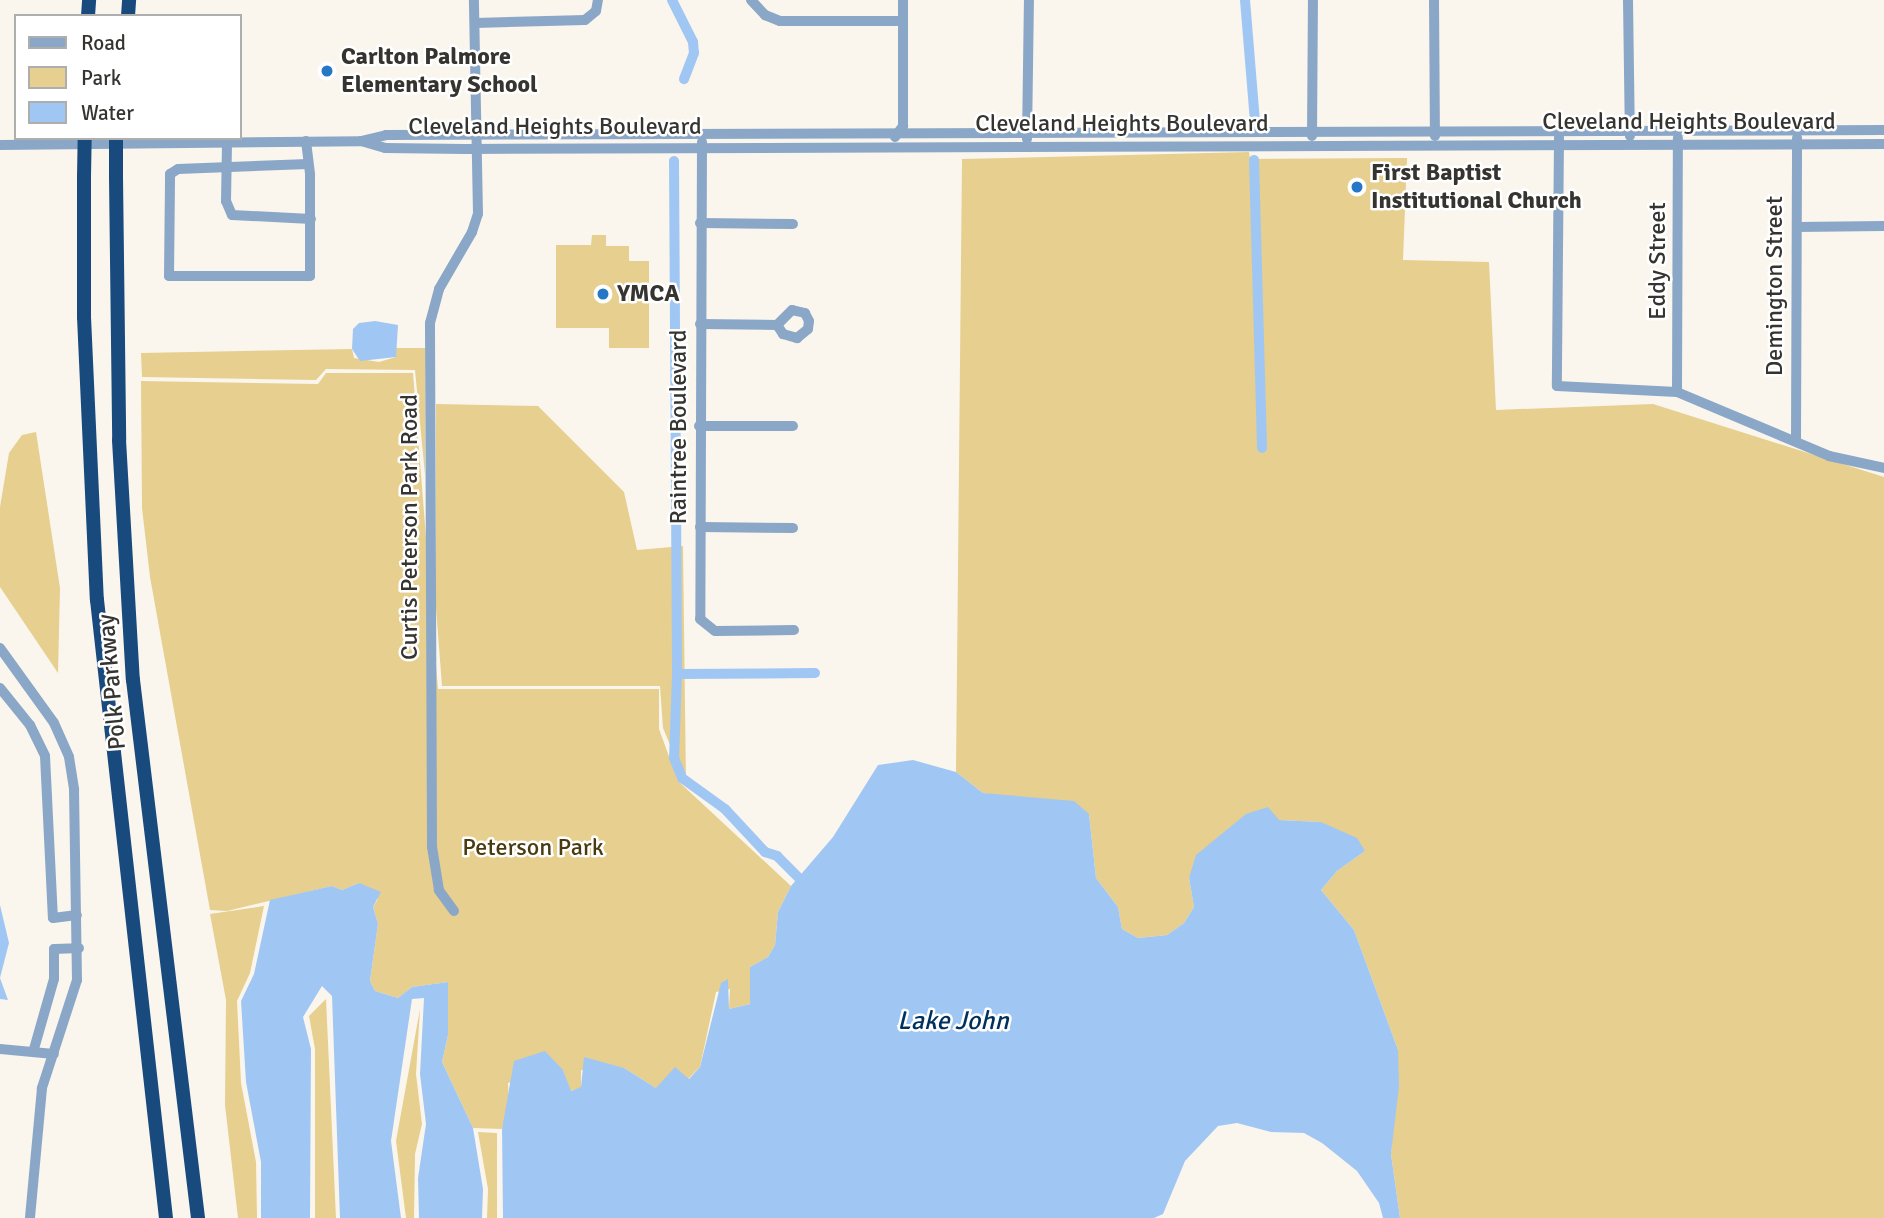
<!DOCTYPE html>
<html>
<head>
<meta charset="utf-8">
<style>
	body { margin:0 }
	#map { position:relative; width:1884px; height:1218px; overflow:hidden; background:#faf6ed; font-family:Signika,sans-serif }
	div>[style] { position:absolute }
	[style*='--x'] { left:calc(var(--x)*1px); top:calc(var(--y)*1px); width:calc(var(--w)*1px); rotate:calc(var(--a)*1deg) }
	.green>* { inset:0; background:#e6cf8f }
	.water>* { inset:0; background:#a0c7f3 }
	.canal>* { height:10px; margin:-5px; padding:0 5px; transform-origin:5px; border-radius:5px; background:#a0c7f3 }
	.minor>* { height:10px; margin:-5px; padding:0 5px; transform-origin:5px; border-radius:5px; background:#8ba7c7 }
	.highway>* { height:14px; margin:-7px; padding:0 7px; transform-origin:7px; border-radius:7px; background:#184a7d }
	.highway-bridge>* { height:14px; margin:-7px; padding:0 7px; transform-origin:7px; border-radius:7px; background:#184a7d }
	.dots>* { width:19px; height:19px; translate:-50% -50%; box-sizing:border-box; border:4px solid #fff; border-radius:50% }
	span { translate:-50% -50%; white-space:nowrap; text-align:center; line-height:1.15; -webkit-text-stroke:5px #fff; paint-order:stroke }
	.poi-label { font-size:24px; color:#353430; font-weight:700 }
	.left { translate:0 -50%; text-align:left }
	.street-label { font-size:24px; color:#353430 }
	.park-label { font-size:24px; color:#493b0f }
	.water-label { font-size:26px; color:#00315e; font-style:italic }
	.legend { position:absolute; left:14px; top:14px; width:228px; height:126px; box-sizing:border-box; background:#fff; border:2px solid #aeaeac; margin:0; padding:9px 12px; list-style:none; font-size:21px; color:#353430 }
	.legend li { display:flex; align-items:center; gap:14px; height:35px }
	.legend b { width:35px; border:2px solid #aeaeac }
</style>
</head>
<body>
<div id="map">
	<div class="green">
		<div style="clip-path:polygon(1249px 152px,1250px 159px,1407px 158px,1403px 260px,1489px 262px,1496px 410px,1653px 404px,1884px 477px,1884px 1218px,1400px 1218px,1391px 1154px,1398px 1050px,1354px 930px,1321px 890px,1337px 871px,1365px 851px,1321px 822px,1278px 820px,1189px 878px,1194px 907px,1184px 923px,1167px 935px,1138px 938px,1122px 929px,1118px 907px,1096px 878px,1089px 814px,983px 793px,956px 772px,962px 159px)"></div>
		<div style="clip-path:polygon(592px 235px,606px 235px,606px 246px,629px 246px,629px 261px,649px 261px,649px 348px,609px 348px,609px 328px,556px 328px,556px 245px,591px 245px)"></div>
		<div style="clip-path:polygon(396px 348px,425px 348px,425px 475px,415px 370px,326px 369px,316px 380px,142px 377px,141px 353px,352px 349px,354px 358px,379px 362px,396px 357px)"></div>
		<div style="clip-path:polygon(326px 373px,413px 373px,438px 689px,659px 689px,659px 729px,678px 781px,791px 886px,778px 912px,775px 945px,768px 957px,750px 967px,750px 1004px,729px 1009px,730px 989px,716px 992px,700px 1067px,688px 1079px,656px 1088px,624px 1068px,581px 1070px,581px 1088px,570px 1091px,563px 1070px,508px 1083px,509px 1104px,502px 1129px,473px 1128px,442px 1062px,448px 1035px,448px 982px,412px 987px,398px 998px,375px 991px,370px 981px,378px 924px,373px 907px,378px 899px,359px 883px,342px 890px,332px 886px,227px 911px,210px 910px,150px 577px,142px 508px,141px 381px,318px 384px)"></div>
		<div style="clip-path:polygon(436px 404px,538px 406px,624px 492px,637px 550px,683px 546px,686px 783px,663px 728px,660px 686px,442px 686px,436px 608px)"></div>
		<div style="clip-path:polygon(36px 432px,60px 588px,58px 673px,0 587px,0 507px,9px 453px,22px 435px)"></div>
		<div style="clip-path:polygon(264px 906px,250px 973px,237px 1001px,241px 1083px,256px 1162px,257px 1218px,238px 1218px,225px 1105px,226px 1000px,210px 914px)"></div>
		<div style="clip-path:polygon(326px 999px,336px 1218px,315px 1218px,315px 1049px,309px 1016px)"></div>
		<div style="clip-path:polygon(420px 1009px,416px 1074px,422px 1124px,415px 1154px,414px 1218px,406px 1218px,396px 1141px)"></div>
		<div style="clip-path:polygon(478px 1132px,497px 1133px,497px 1218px,487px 1218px,488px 1189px)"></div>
	</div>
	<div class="water">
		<div style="clip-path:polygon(375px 321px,398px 325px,396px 357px,360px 361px,352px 349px,353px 329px,359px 323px)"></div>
		<div style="clip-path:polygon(913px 760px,956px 772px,983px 793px,1074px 801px,1089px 814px,1096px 878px,1118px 907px,1122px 929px,1138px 938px,1167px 935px,1184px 923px,1194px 907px,1189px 878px,1196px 855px,1246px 814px,1268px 807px,1279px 820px,1321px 822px,1357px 838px,1365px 851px,1337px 871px,1321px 890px,1354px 930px,1398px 1050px,1399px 1086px,1391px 1154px,1400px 1218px,1383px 1218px,1379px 1203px,1357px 1171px,1322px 1143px,1304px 1133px,1271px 1132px,1237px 1123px,1218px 1126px,1185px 1161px,1163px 1214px,1154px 1218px,503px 1218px,502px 1129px,514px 1061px,545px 1051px,563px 1070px,571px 1091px,581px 1087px,584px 1057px,624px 1068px,656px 1088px,675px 1067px,689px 1079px,700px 1067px,721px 983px,728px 979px,729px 1009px,750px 1004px,750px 967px,768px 957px,775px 945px,778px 912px,791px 886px,833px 837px,878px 765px)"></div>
		<div style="clip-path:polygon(359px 883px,381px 892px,373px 907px,378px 924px,370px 981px,375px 991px,398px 998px,412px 987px,448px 982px,448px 1035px,442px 1062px,473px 1128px,483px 1189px,482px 1218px,419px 1218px,418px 1178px,426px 1124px,420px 1074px,424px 998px,412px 999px,391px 1141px,401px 1218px,340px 1218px,332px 996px,322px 986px,303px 1017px,311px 1049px,310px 1218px,261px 1218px,261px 1162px,246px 1082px,241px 1001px,254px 974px,270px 900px,332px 886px,342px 890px)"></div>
		<div style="clip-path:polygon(0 905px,9px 943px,0 978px,8px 1000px,0 999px)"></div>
	</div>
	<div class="canal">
		<div style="--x:672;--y:0;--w:47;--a:63.4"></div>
		<div style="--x:693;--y:42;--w:11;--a:85"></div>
		<div style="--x:694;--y:53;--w:28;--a:111"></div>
		<div style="--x:1245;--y:0;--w:121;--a:85.3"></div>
		<div style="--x:1254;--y:160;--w:288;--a:88.4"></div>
		<div style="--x:674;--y:161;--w:513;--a:89.66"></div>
		<div style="--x:677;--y:674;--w:84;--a:92"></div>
		<div style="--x:674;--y:758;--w:22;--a:68"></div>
		<div style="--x:682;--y:778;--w:53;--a:35.8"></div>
		<div style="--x:725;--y:809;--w:59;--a:47.1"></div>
		<div style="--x:765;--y:852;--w:13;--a:18"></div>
		<div style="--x:777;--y:856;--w:30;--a:45"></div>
		<div style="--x:677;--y:674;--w:138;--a:-0.4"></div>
	</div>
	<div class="minor">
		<div style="--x:751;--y:0;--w:21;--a:47"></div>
		<div style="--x:765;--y:15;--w:16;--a:22"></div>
		<div style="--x:780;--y:21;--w:123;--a:0"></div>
		<div style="--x:1434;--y:0;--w:136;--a:89.6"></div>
		<div style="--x:1628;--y:0;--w:136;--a:89.2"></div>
		<div style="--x:475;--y:23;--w:110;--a:-1.6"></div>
		<div style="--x:585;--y:20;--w:14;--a:-39"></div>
		<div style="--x:596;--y:11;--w:11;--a:-80"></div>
		<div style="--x:1312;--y:136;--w:136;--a:-89.6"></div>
		<div style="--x:895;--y:137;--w:14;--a:-54"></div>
		<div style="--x:903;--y:126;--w:126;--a:-90"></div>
		<div style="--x:1559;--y:137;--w:249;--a:90.5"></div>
		<div style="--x:1557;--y:386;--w:120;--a:2.9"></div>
		<div style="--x:1677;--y:392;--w:165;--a:22.8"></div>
		<div style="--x:1829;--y:456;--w:56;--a:12.3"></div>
		<div style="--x:1027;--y:139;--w:139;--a:-89.2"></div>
		<div style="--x:306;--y:141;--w:34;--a:83"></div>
		<div style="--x:310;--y:175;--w:101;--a:90"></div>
		<div style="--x:310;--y:276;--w:141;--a:180"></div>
		<div style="--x:169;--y:276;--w:102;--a:-89.4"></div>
		<div style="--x:170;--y:174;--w:9;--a:-32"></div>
		<div style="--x:178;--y:169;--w:130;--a:-2.2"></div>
		<div style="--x:361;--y:141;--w:25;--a:16"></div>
		<div style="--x:385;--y:148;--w:80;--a:0.7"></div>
		<div style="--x:465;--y:149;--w:1419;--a:-0.2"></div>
		<div style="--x:702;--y:142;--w:477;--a:90.2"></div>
		<div style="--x:700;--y:619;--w:19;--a:39"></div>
		<div style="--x:715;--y:631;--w:79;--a:-0.7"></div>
		<div style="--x:227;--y:144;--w:57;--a:91"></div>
		<div style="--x:226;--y:201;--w:15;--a:67"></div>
		<div style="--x:232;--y:215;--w:79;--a:2.9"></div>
		<div style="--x:0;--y:145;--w:361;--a:-0.6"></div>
		<div style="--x:361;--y:141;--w:26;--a:-13"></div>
		<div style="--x:386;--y:135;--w:1498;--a:-0.19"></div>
		<div style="--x:700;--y:223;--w:93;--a:0.6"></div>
		<div style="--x:1797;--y:227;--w:87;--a:-0.7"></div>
		<div style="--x:700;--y:324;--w:77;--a:0.7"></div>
		<div style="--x:777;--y:325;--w:11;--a:56"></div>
		<div style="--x:783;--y:334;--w:15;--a:16"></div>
		<div style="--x:797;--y:338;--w:14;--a:-39"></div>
		<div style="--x:808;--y:329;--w:8;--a:-83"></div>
		<div style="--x:809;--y:321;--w:9;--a:-117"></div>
		<div style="--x:805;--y:313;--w:13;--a:-167"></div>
		<div style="--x:792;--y:310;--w:21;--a:135"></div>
		<div style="--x:1677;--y:392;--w:254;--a:-89.8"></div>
		<div style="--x:699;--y:426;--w:94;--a:0"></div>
		<div style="--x:1796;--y:441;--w:303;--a:-89.8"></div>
		<div style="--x:700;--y:527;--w:93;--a:0.6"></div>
		<div style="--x:0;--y:648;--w:92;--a:54.2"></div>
		<div style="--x:54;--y:723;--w:37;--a:66"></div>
		<div style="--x:69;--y:757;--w:33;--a:81"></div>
		<div style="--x:74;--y:790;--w:190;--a:89.1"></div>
		<div style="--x:77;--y:980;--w:114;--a:108"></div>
		<div style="--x:42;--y:1088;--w:131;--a:95.3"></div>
		<div style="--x:0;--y:688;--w:48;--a:51"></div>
		<div style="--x:30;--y:725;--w:34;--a:64"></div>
		<div style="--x:45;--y:756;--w:162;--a:87.2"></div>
		<div style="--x:53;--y:918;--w:24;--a:-7"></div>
		<div style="--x:454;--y:911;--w:26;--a:-126"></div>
		<div style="--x:439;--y:890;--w:44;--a:-99.2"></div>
		<div style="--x:432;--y:847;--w:524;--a:-90.22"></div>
		<div style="--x:430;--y:323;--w:35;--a:-75"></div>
		<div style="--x:439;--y:289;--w:66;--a:-59.9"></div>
		<div style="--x:472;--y:232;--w:19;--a:-72"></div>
		<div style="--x:478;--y:214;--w:214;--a:-91.1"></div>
		<div style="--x:0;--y:1049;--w:54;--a:5.3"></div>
		<div style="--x:34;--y:1049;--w:73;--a:-74.1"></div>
		<div style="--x:54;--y:979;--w:30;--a:-90"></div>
		<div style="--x:54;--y:949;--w:25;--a:-2"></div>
	</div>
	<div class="highway">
		<div style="--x:88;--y:16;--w:16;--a:-86"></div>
		<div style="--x:128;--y:16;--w:16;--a:-86"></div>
		<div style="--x:84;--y:177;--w:140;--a:90"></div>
		<div style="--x:84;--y:317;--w:283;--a:87.4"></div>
		<div style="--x:97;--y:600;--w:622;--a:83.63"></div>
		<div style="--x:116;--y:177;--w:263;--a:89.3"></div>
		<div style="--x:119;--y:440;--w:240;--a:86.7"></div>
		<div style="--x:133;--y:680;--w:542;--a:83.11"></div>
	</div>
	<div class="highway-bridge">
		<div style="--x:84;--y:177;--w:39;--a:-89"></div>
		<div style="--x:116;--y:177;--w:39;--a:-90"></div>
	</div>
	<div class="dots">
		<div style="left:327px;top:71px;background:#2677c6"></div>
		<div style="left:1357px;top:187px;background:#2677c6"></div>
		<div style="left:603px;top:294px;background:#2677c6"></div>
	</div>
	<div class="poi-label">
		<span class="left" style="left:341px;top:71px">Carlton Palmore<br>Elementary School</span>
		<span class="left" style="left:1371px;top:187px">First Baptist<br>Institutional Church</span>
		<span class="left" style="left:617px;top:294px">YMCA</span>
	</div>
	<div class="street-label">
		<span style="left:1689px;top:122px">Cleveland Heights Boulevard</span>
		<span style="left:1122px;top:124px">Cleveland Heights Boulevard</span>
		<span style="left:555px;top:127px">Cleveland Heights Boulevard</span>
		<span style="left:1658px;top:261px;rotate:-90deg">Eddy Street</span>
		<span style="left:1775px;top:286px;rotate:-90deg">Demington Street</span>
		<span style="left:679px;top:427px;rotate:-90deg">Raintree Boulevard</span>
		<span style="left:410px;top:527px;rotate:-90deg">Curtis Peterson Park Road</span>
		<span style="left:112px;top:682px;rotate:-95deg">Polk Parkway</span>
	</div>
	<div class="park-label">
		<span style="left:533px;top:848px">Peterson Park</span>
	</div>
	<div class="water-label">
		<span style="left:953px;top:1022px">Lake John</span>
	</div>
	<ul class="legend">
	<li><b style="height:9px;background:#8ba7c7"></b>Road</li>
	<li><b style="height:19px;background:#e6cf8f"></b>Park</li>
	<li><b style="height:19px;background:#a0c7f3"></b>Water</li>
	</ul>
</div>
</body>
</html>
